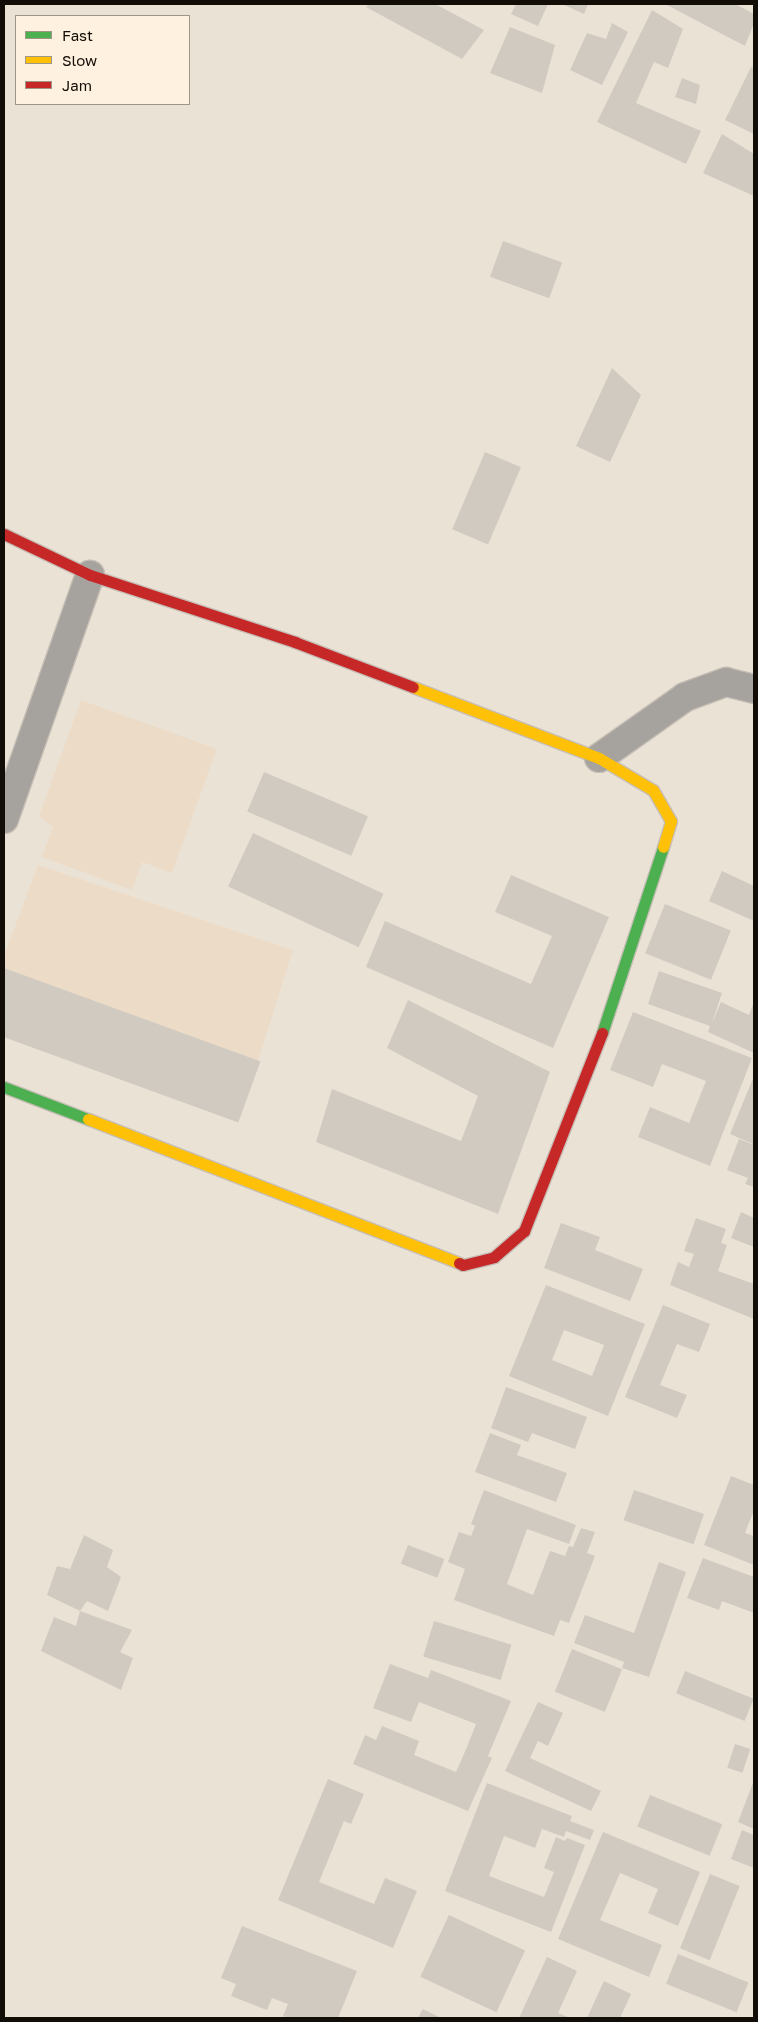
<!DOCTYPE html>
<html>
<head>
<meta charset="utf-8">
<style>
	body { margin:0 }
	#map { position:relative; width:758px; height:2022px; overflow:hidden; background:#ebe2d6; font-family:"Golos Text",sans-serif }
	div>[style] { position:absolute }
	[style*='--x'] { left:calc(var(--x)*1px); top:calc(var(--y)*1px); width:calc(var(--w)*1px); rotate:calc(var(--a)*1deg) }
	.built>* { inset:0; background:#ecdcc7 }
	.building>* { inset:0; background:#d1cac0; transform-origin:0 0 }
	.roads { filter:drop-shadow(1px 0 #c7bfb6) drop-shadow(-1px 0 #c7bfb6) drop-shadow(0 1px #c7bfb6) drop-shadow(0 -1px #c7bfb6) }
	.street>* { height:28px; margin:-14px; padding:0 14px; transform-origin:14px; border-radius:14px; background:#a6a39e }
	.fast>* { height:11px; margin:-5.5px; padding:0 5.5px; transform-origin:5.5px; border-radius:5.5px; background:#4caf50 }
	.slow>* { height:11px; margin:-5.5px; padding:0 5.5px; transform-origin:5.5px; border-radius:5.5px; background:#ffc107 }
	.jam>* { height:11px; margin:-5.5px; padding:0 5.5px; transform-origin:5.5px; border-radius:5.5px; background:#c62828 }
	span { translate:-50% -50%; white-space:nowrap; text-align:center; line-height:1.15; -webkit-text-stroke:4px #fff1df; paint-order:stroke }
	.frame { position:absolute; inset:0; border:5px solid #120d06; pointer-events:none }
	.legend { position:absolute; left:15px; top:15px; width:175px; height:90px; box-sizing:border-box; background:#fff1df; border:1px solid #a09688; margin:0; padding:6px 9px; list-style:none; font-size:15px; color:#120d06 }
	.legend li { display:flex; align-items:center; gap:10px; height:25px }
	.legend b { width:25px; border:1px solid #a09688 }
</style>
</head>
<body>
<div id="map">
	<div class="built">
		<div style="clip-path:polygon(81px 700px,217px 749px,172px 873px,142px 862px,132px 890px,42px 857px,53px 827px,39px 816px)"></div>
		<div style="clip-path:polygon(38px 865px,293px 950px,240px 1118px,4px 1033px,4px 956px)"></div>
	</div>
	<div class="building">
		<div style="clip-path:polygon(369px 4px,435px 4px,484px 30px,462px 59px,366px 7px)"></div>
		<div style="clip-path:polygon(516px 4px,548px 4px,538px 26px,511px 14px)"></div>
		<div style="clip-path:polygon(562px 4px,588px 4px,584px 14px)"></div>
		<div style="clip-path:polygon(665px 4px,735px 4px,754px 14px,754px 23px,745px 46px)"></div>
		<div style="clip-path:polygon(652px 10px,683px 29px,668px 68px,654px 62px,636px 103px,701px 131px,686px 164px,597px 122px)"></div>
		<div style="clip-path:polygon(612px 23px,628px 32px,602px 85px,570px 70px,587px 33px,606px 39px)"></div>
		<div style="clip-path:polygon(510px 27px,555px 45px,542px 93px,490px 73px)"></div>
		<div style="clip-path:polygon(751px 67px,754px 68px,754px 134px,725px 120px)"></div>
		<div style="clip-path:polygon(682px 78px,700px 85px,696px 104px,675px 97px)"></div>
		<div style="clip-path:polygon(722px 134px,754px 154px,754px 196px,703px 173px)"></div>
		<div style="left:503px;top:241px;width:63px;height:38px;rotate:20deg"></div>
		<div style="clip-path:polygon(612px 368px,641px 395px,610px 462px,576px 446px)"></div>
		<div style="left:485px;top:452px;width:39px;height:84px;rotate:23deg"></div>
		<div style="left:264px;top:772px;width:113px;height:43px;rotate:23deg"></div>
		<div style="left:253px;top:833px;width:144px;height:59px;rotate:25deg"></div>
		<div style="clip-path:polygon(722px 871px,754px 886px,754px 921px,709px 901px)"></div>
		<div style="clip-path:polygon(511px 875px,609px 917px,553px 1048px,366px 967px,385px 921px,531px 984px,552px 936px,495px 912px)"></div>
		<div style="left:665px;top:904px;width:71px;height:53px;rotate:22deg"></div>
		<div style="left:4px;top:968px;width:273px;height:65px;rotate:20deg"></div>
		<div style="clip-path:polygon(659px 971px,722px 993px,712px 1023px,721px 1002px,749px 1015px,754px 1002px,754px 1053px,708px 1032px,710px 1026px,648px 1004px)"></div>
		<div style="clip-path:polygon(408px 1000px,550px 1072px,498px 1214px,316px 1142px,332px 1089px,461px 1141px,478px 1096px,387px 1048px)"></div>
		<div style="clip-path:polygon(633px 1012px,752px 1058px,710px 1166px,638px 1137px,650px 1107px,689px 1123px,706px 1081px,662px 1064px,653px 1087px,610px 1070px)"></div>
		<div style="clip-path:polygon(754px 1076px,754px 1142px,753px 1144px,730px 1134px)"></div>
		<div style="clip-path:polygon(739px 1139px,754px 1145px,754px 1187px,745px 1184px,748px 1178px,727px 1170px)"></div>
		<div style="clip-path:polygon(741px 1212px,754px 1218px,754px 1247px,731px 1238px)"></div>
		<div style="clip-path:polygon(696px 1218px,726px 1229px,721px 1243px,727px 1245px,718px 1271px,754px 1284px,754px 1319px,670px 1285px,678px 1262px,689px 1267px,694px 1254px,684px 1251px)"></div>
		<div style="clip-path:polygon(561px 1223px,600px 1237px,595px 1250px,643px 1269px,630px 1301px,544px 1268px)"></div>
		<div style="clip-path:polygon(evenodd,546px 1285px,645px 1324px,608px 1416px,509px 1376px,546px 1285px,564px 1330px,604px 1345px,592px 1376px,552px 1360px,564px 1330px)"></div>
		<div style="clip-path:polygon(663px 1305px,710px 1324px,699px 1352px,677px 1344px,660px 1385px,687px 1395px,677px 1418px,625px 1397px)"></div>
		<div style="clip-path:polygon(506px 1387px,587px 1417px,575px 1449px,532px 1433px,528px 1442px,491px 1428px)"></div>
		<div style="clip-path:polygon(490px 1433px,521px 1445px,517px 1455px,567px 1473px,556px 1502px,475px 1472px)"></div>
		<div style="clip-path:polygon(731px 1476px,754px 1485px,754px 1510px,745px 1533px,754px 1536px,754px 1565px,704px 1545px)"></div>
		<div style="clip-path:polygon(484px 1490px,576px 1525px,569px 1544px,527px 1529px,507px 1584px,533px 1595px,550px 1551px,565px 1556px,569px 1546px,573px 1547px,581px 1528px,595px 1532px,587px 1553px,595px 1556px,569px 1623px,560px 1620px,554px 1636px,454px 1600px,465px 1569px,448px 1562px,459px 1532px,471px 1536px,475px 1526px,471px 1524px)"></div>
		<div style="left:634px;top:1490px;width:74px;height:32px;rotate:19deg"></div>
		<div style="clip-path:polygon(84px 1535px,113px 1550px,107px 1567px,121px 1577px,108px 1611px,87px 1601px,80px 1611px,47px 1595px,57px 1566px,70px 1569px)"></div>
		<div style="left:408px;top:1545px;width:39px;height:20px;rotate:21deg"></div>
		<div style="clip-path:polygon(703px 1558px,754px 1577px,754px 1613px,722px 1601px,719px 1610px,687px 1598px)"></div>
		<div style="clip-path:polygon(659px 1562px,686px 1572px,649px 1677px,622px 1668px,624px 1662px,574px 1643px,585px 1615px,634px 1633px)"></div>
		<div style="clip-path:polygon(80px 1611px,132px 1630px,120px 1652px,133px 1658px,121px 1690px,41px 1651px,54px 1617px,76px 1626px)"></div>
		<div style="left:434px;top:1621px;width:81px;height:37px;rotate:17deg"></div>
		<div style="left:572px;top:1649px;width:54px;height:46px;rotate:22deg"></div>
		<div style="clip-path:polygon(390px 1664px,428px 1678px,431px 1670px,511px 1701px,488px 1756px,492px 1758px,468px 1811px,353px 1764px,365px 1735px,376px 1740px,382px 1726px,419px 1741px,414px 1755px,456px 1772px,467px 1747px,476px 1724px,419px 1702px,411px 1722px,373px 1708px)"></div>
		<div style="left:685px;top:1671px;width:74px;height:24px;rotate:22deg"></div>
		<div style="clip-path:polygon(538px 1702px,563px 1713px,548px 1746px,538px 1741px,530px 1758px,601px 1791px,591px 1811px,505px 1771px)"></div>
		<div style="left:735px;top:1744px;width:16px;height:25px;rotate:18deg"></div>
		<div style="clip-path:polygon(328px 1779px,364px 1794px,351px 1824px,344px 1821px,319px 1882px,374px 1904px,385px 1878px,417px 1891px,393px 1948px,278px 1900px)"></div>
		<div style="clip-path:polygon(754px 1780px,754px 1829px,738px 1822px)"></div>
		<div style="clip-path:polygon(487px 1783px,572px 1816px,570px 1821px,594px 1830px,590px 1840px,566px 1831px,564px 1837px,542px 1829px,535px 1848px,504px 1836px,489px 1876px,544px 1897px,554px 1872px,544px 1868px,556px 1837px,565px 1841px,567px 1838px,585px 1845px,551px 1932px,445px 1891px)"></div>
		<div style="left:650px;top:1795px;width:78px;height:34px;rotate:22deg"></div>
		<div style="clip-path:polygon(742px 1830px,754px 1835px,754px 1868px,731px 1859px)"></div>
		<div style="clip-path:polygon(603px 1832px,700px 1872px,678px 1926px,648px 1913px,658px 1889px,620px 1873px,600px 1920px,662px 1945px,649px 1977px,558px 1939px)"></div>
		<div style="left:710px;top:1874px;width:32px;height:80px;rotate:22deg"></div>
		<div style="left:449px;top:1915px;width:84px;height:68px;rotate:25deg"></div>
		<div style="clip-path:polygon(242px 1926px,357px 1971px,338px 2018px,289px 2018px,283px 2016px,288px 2004px,272px 1998px,267px 2010px,231px 1996px,236px 1984px,221px 1978px)"></div>
		<div style="left:678px;top:1954px;width:76px;height:32px;rotate:22deg"></div>
		<div style="clip-path:polygon(547px 1957px,577px 1971px,558px 2013px,570px 2018px,519px 2018px)"></div>
		<div style="clip-path:polygon(604px 1981px,631px 1994px,620px 2018px,587px 2018px)"></div>
		<div style="clip-path:polygon(423px 2009px,441px 2018px,418px 2018px)"></div>
	</div>
	<div class="roads">
		<div class="street">
			<div style="--x:599;--y:758;--w:105;--a:-35.3"></div>
			<div style="--x:685;--y:697;--w:44;--a:-20.1"></div>
			<div style="--x:726;--y:682;--w:29;--a:14"></div>
			<div style="--x:4;--y:819;--w:259;--a:-70.6"></div>
		</div>
		<div class="fast">
			<div style="--x:602;--y:1033;--w:196;--a:-71.8"></div>
			<div style="--x:4;--y:1087;--w:90;--a:20.9"></div>
		</div>
		<div class="slow">
			<div style="--x:413;--y:687;--w:199;--a:20.9"></div>
			<div style="--x:599;--y:758;--w:63;--a:30.7"></div>
			<div style="--x:653;--y:790;--w:36;--a:60"></div>
			<div style="--x:671;--y:821;--w:27;--a:107"></div>
			<div style="--x:88;--y:1119;--w:398;--a:21.2"></div>
		</div>
		<div class="jam">
			<div style="--x:4;--y:534;--w:95;--a:25.5"></div>
			<div style="--x:90;--y:575;--w:216;--a:18.1"></div>
			<div style="--x:295;--y:642;--w:126;--a:20.9"></div>
			<div style="--x:459;--y:1263;--w:4;--a:27"></div>
			<div style="--x:463;--y:1265;--w:32;--a:-14"></div>
			<div style="--x:494;--y:1257;--w:40;--a:-41"></div>
			<div style="--x:524;--y:1231;--w:213;--a:-68.5"></div>
		</div>
	</div>
	<div class="frame"></div>
	<ul class="legend">
	<li><b style="height:6px;background:#4caf50"></b>Fast</li>
	<li><b style="height:6px;background:#ffc107"></b>Slow</li>
	<li><b style="height:6px;background:#c62828"></b>Jam</li>
	</ul>
</div>
</body>
</html>
